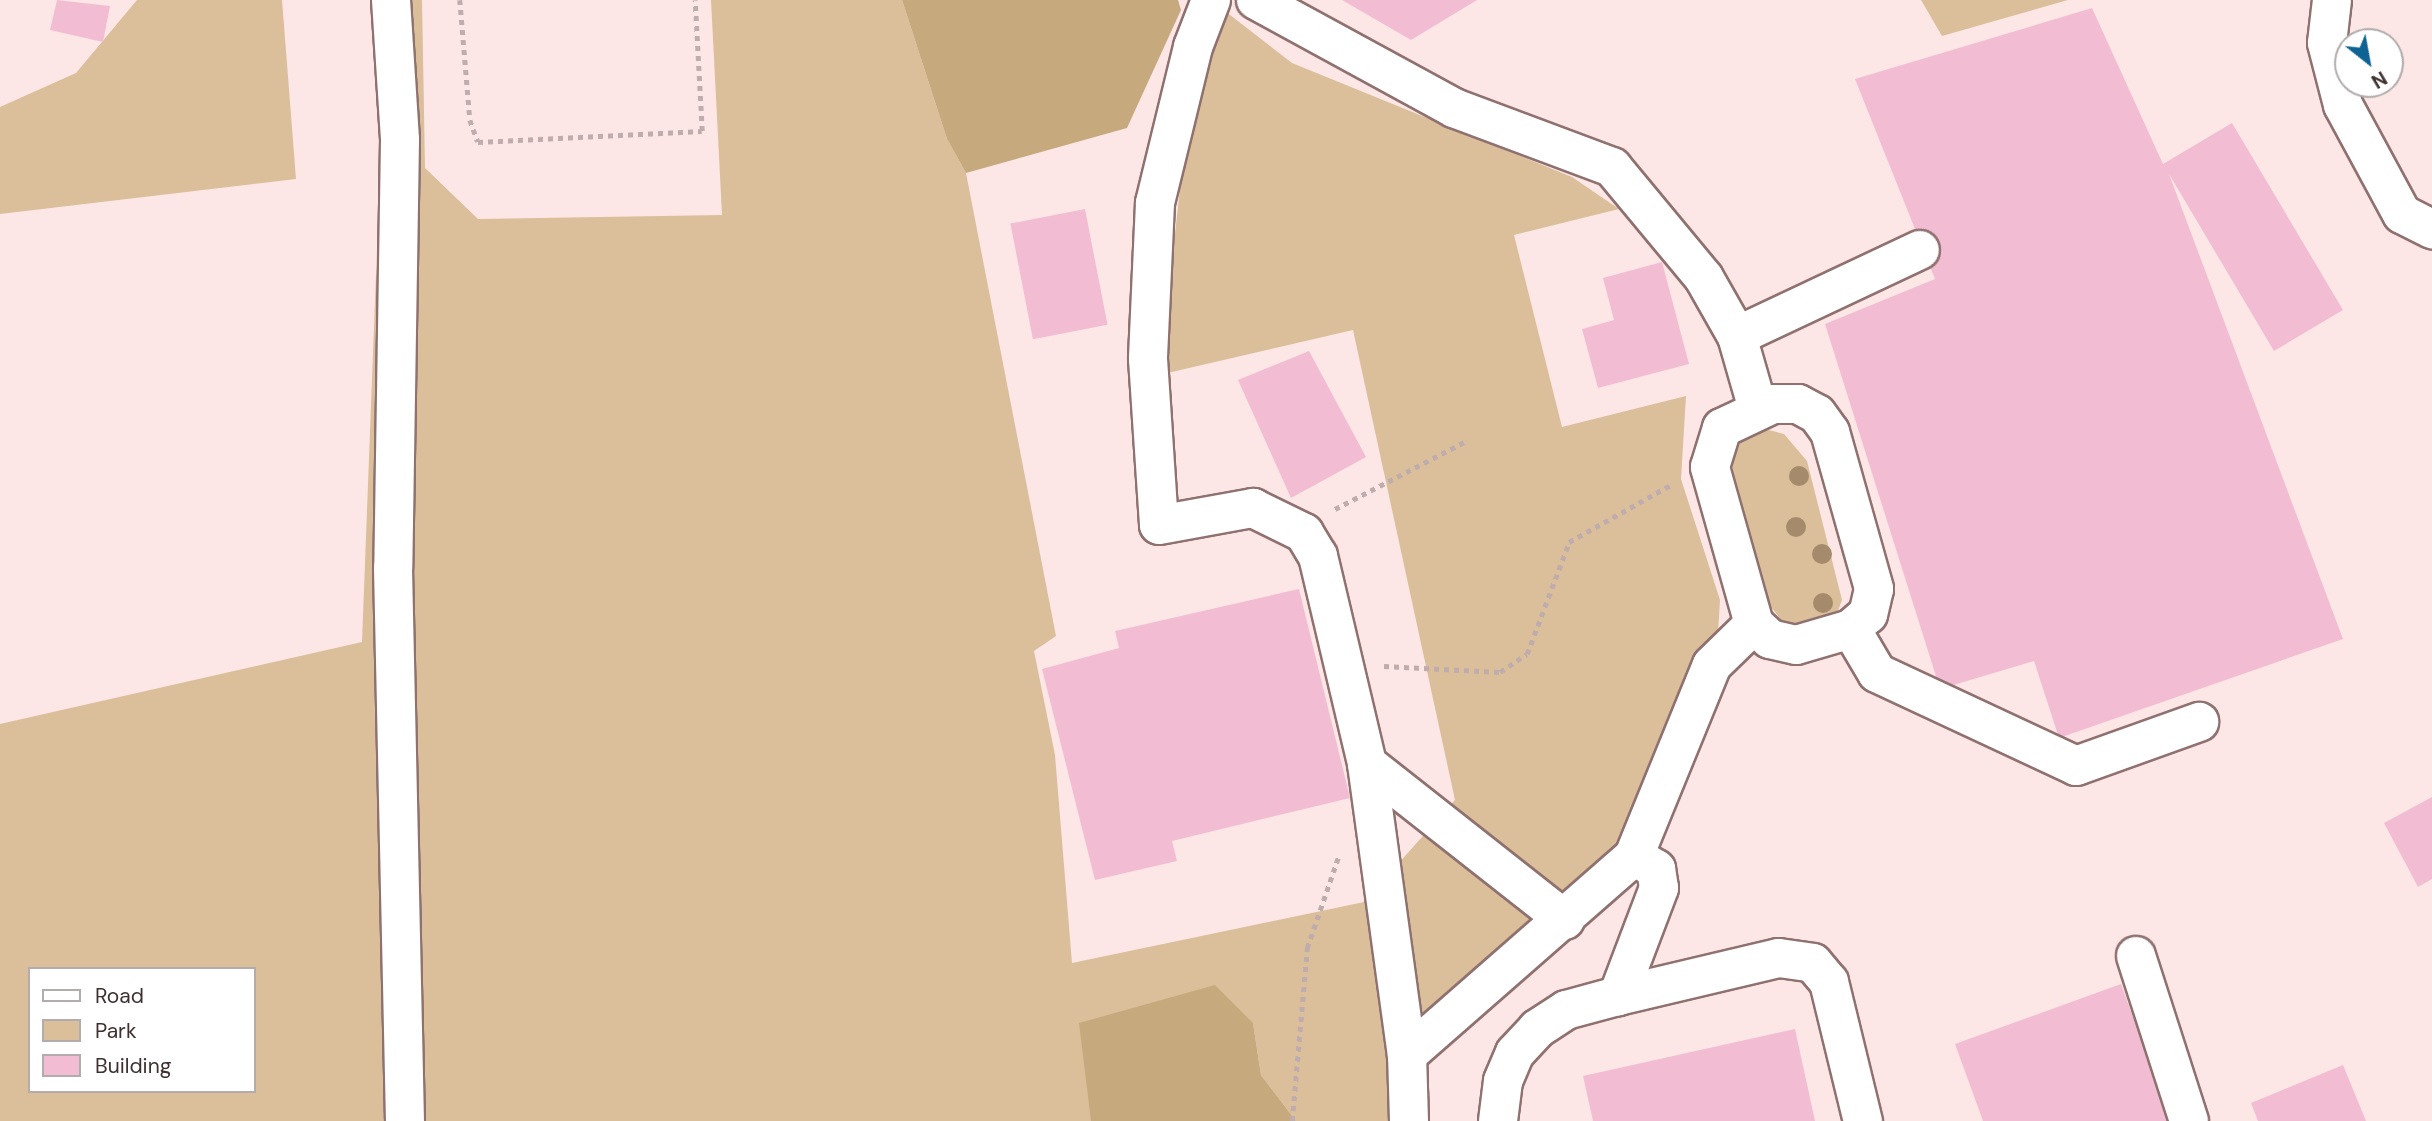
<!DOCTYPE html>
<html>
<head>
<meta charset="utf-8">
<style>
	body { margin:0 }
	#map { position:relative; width:2432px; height:1121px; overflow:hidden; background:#fce7e6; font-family:"DM Sans",sans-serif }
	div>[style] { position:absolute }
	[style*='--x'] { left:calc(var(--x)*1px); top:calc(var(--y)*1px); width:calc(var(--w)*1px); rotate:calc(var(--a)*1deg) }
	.green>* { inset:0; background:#dabf9a }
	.forest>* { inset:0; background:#c7a97e }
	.building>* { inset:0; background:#f2bdd2; transform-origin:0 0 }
	.path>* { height:4.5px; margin-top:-2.25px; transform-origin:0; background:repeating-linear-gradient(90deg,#bfacac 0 5px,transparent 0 10px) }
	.roads { filter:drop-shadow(2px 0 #8f7170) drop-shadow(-2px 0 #8f7170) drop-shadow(0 2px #8f7170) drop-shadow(0 -2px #8f7170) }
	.minor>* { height:38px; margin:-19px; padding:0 19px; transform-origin:19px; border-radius:19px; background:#fff }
	.trees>* { width:20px; height:20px; margin:-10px; border-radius:50%; background:#a58b6c }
	span { translate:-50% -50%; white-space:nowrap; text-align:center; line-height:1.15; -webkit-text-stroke:5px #fff; paint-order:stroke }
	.legend { position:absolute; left:28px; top:967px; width:228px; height:126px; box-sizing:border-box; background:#fff; border:2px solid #b2acac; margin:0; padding:9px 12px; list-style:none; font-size:21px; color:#3e3030 }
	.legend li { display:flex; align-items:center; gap:14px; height:35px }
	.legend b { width:35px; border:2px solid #b2acac }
	.north { position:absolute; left:2334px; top:28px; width:70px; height:70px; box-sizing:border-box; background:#fff; border:2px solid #b2acac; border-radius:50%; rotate:149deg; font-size:19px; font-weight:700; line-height:28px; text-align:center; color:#3e3030 }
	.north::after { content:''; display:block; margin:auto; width:24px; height:32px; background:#0f6294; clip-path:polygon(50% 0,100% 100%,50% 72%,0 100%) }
</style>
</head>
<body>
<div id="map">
	<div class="green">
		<div style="clip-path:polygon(137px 0,282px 0,296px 179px,0 214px,0 107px,76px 73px)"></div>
		<div style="clip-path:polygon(evenodd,402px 0,422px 0,425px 168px,478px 219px,722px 215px,711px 0,902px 0,947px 139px,966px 173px,1056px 636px,1034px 651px,1055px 755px,1072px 963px,1364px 902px,1455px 800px,1353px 330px,1159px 375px,1186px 136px,1225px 11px,1292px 63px,1572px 177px,1619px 209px,1514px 235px,1562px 427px,1686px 396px,1681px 479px,1720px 600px,1718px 634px,1622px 852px,1389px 1058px,1394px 1121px,1296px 1121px,1261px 1075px,1253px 1023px,1093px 1121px,0 1121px,0 724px,362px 642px,380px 169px,413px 169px,402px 0,30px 969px,254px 969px,254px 1091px,30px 1091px,30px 969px)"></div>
		<div style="clip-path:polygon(1921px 0,2068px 0,1942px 36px)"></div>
		<div style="clip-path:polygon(1769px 430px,1784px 434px,1807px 461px,1842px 600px,1836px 616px,1788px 629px,1765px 599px,1733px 480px,1732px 459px,1743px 437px)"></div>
	</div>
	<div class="forest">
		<div style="clip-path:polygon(902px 0,1178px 0,1181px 10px,1127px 128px,966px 173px,947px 139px)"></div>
		<div style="clip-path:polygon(1215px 985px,1253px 1023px,1261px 1075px,1296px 1121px,1091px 1121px,1079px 1023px)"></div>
	</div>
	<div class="building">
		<div style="clip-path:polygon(57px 0,110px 6px,103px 42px,50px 30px)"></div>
		<div style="clip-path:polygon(1342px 0,1477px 0,1411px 40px)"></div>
		<div style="clip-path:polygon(2092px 8px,2163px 164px,2232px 123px,2343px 310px,2274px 351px,2169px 174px,2343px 639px,2059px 738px,2034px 661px,1940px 689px,1825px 324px,1935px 279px,1855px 79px)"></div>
		<div style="left:1085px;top:209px;width:118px;height:76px;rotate:79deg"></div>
		<div style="clip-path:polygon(1662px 262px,1689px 364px,1598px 388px,1582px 329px,1614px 320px,1603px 278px)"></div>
		<div style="clip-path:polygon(1309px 351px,1366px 457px,1291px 498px,1238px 380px)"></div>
		<div style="clip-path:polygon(1299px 589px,1350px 798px,1172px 841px,1177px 861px,1095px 880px,1042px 669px,1119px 648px,1115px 631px)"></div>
		<div style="clip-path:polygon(2432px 797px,2432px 879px,2418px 887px,2384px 823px)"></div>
		<div style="clip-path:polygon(2121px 984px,2171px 1121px,1983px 1121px,1955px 1044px)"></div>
		<div style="clip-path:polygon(1795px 1029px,1815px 1121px,1593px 1121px,1583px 1076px)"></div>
		<div style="clip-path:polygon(2343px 1065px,2366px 1121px,2258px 1121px,2251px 1103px)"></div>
	</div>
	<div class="path">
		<div style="--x:460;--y:0;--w:120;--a:85.2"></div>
		<div style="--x:470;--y:120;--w:23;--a:70"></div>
		<div style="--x:478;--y:142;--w:224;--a:-2.8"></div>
		<div style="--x:702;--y:131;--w:131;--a:-93.1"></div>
		<div style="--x:1335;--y:509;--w:145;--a:-27.4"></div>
		<div style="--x:1384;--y:666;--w:116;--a:3"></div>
		<div style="--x:1500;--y:672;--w:32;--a:-34"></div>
		<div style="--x:1527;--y:654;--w:120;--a:-69.4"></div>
		<div style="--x:1569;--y:542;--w:120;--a:-29.3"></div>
		<div style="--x:1292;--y:1121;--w:174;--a:-85"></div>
		<div style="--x:1307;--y:948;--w:98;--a:-71"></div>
	</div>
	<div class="roads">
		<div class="minor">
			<div style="--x:391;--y:0;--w:140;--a:86.3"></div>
			<div style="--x:400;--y:140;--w:428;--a:90.9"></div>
			<div style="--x:393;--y:568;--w:553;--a:88.76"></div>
			<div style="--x:1211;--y:0;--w:50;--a:111"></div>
			<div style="--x:1193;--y:47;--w:161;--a:103.7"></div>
			<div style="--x:1155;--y:203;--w:156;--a:92.6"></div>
			<div style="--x:1148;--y:359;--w:166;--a:86.2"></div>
			<div style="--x:1159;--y:525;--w:96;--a:-10.3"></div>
			<div style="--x:1253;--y:508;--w:57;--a:26.1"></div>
			<div style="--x:1304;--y:533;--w:27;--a:59"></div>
			<div style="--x:1318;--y:556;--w:214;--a:76.7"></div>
			<div style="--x:1367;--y:764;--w:294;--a:82.2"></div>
			<div style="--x:1256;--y:0;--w:226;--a:28.6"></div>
			<div style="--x:1454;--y:108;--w:169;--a:20.5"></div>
			<div style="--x:1612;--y:167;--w:144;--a:50.3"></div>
			<div style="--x:1704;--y:278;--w:67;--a:60.4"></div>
			<div style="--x:1737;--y:336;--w:76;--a:74"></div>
			<div style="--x:2332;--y:0;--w:43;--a:96.6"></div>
			<div style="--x:2327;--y:43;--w:64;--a:75.5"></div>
			<div style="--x:2343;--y:105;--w:124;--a:61.6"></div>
			<div style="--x:2402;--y:214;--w:34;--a:27"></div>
			<div style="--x:1737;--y:336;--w:202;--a:-25.2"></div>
			<div style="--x:1773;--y:404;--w:25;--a:0"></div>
			<div style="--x:1798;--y:404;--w:21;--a:28"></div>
			<div style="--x:1817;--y:414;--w:22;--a:54"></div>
			<div style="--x:1830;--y:432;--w:163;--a:74.3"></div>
			<div style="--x:1874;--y:589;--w:26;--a:103"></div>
			<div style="--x:1868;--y:614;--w:23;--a:139"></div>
			<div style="--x:1851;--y:629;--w:57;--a:163.8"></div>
			<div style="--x:1796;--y:645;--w:27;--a:-167"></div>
			<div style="--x:1770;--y:639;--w:22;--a:-137"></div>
			<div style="--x:1754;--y:624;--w:163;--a:-105.7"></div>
			<div style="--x:1710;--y:467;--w:41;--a:-72.9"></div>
			<div style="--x:1722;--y:428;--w:56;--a:-25.2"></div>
			<div style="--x:1851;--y:629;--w:51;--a:59.4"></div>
			<div style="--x:1877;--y:673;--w:220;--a:25"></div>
			<div style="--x:2076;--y:766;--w:131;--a:-19.7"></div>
			<div style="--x:1367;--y:764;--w:252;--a:38.2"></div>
			<div style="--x:1634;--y:856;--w:26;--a:31"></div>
			<div style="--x:1656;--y:869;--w:19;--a:81"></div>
			<div style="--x:1659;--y:888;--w:116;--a:110.8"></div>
			<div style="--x:1618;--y:996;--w:165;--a:-13.3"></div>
			<div style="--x:1779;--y:958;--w:34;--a:8"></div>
			<div style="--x:1813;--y:963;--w:25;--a:50"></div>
			<div style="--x:1829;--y:982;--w:143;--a:76.3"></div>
			<div style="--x:2136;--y:956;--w:173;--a:72.2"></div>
			<div style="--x:1409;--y:1121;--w:66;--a:-91.7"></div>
			<div style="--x:1407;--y:1055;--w:302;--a:-41.2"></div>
			<div style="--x:1634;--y:856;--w:206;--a:-67.8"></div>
			<div style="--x:1712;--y:665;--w:59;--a:-44.3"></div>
			<div style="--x:1498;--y:1121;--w:40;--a:-82.9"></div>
			<div style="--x:1503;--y:1081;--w:30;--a:-67"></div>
			<div style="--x:1515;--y:1053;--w:33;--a:-47"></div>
			<div style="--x:1537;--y:1029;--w:35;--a:-33"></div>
			<div style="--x:1566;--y:1010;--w:54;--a:-15.1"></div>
		</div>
	</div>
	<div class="trees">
		<div style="left:1799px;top:476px"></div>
		<div style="left:1796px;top:527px"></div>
		<div style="left:1822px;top:554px"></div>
		<div style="left:1823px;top:603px"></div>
	</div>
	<ul class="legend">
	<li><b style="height:9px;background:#fff"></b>Road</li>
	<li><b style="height:19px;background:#dabf9a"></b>Park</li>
	<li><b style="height:19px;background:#f2bdd2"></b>Building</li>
	</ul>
	<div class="north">N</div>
</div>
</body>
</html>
